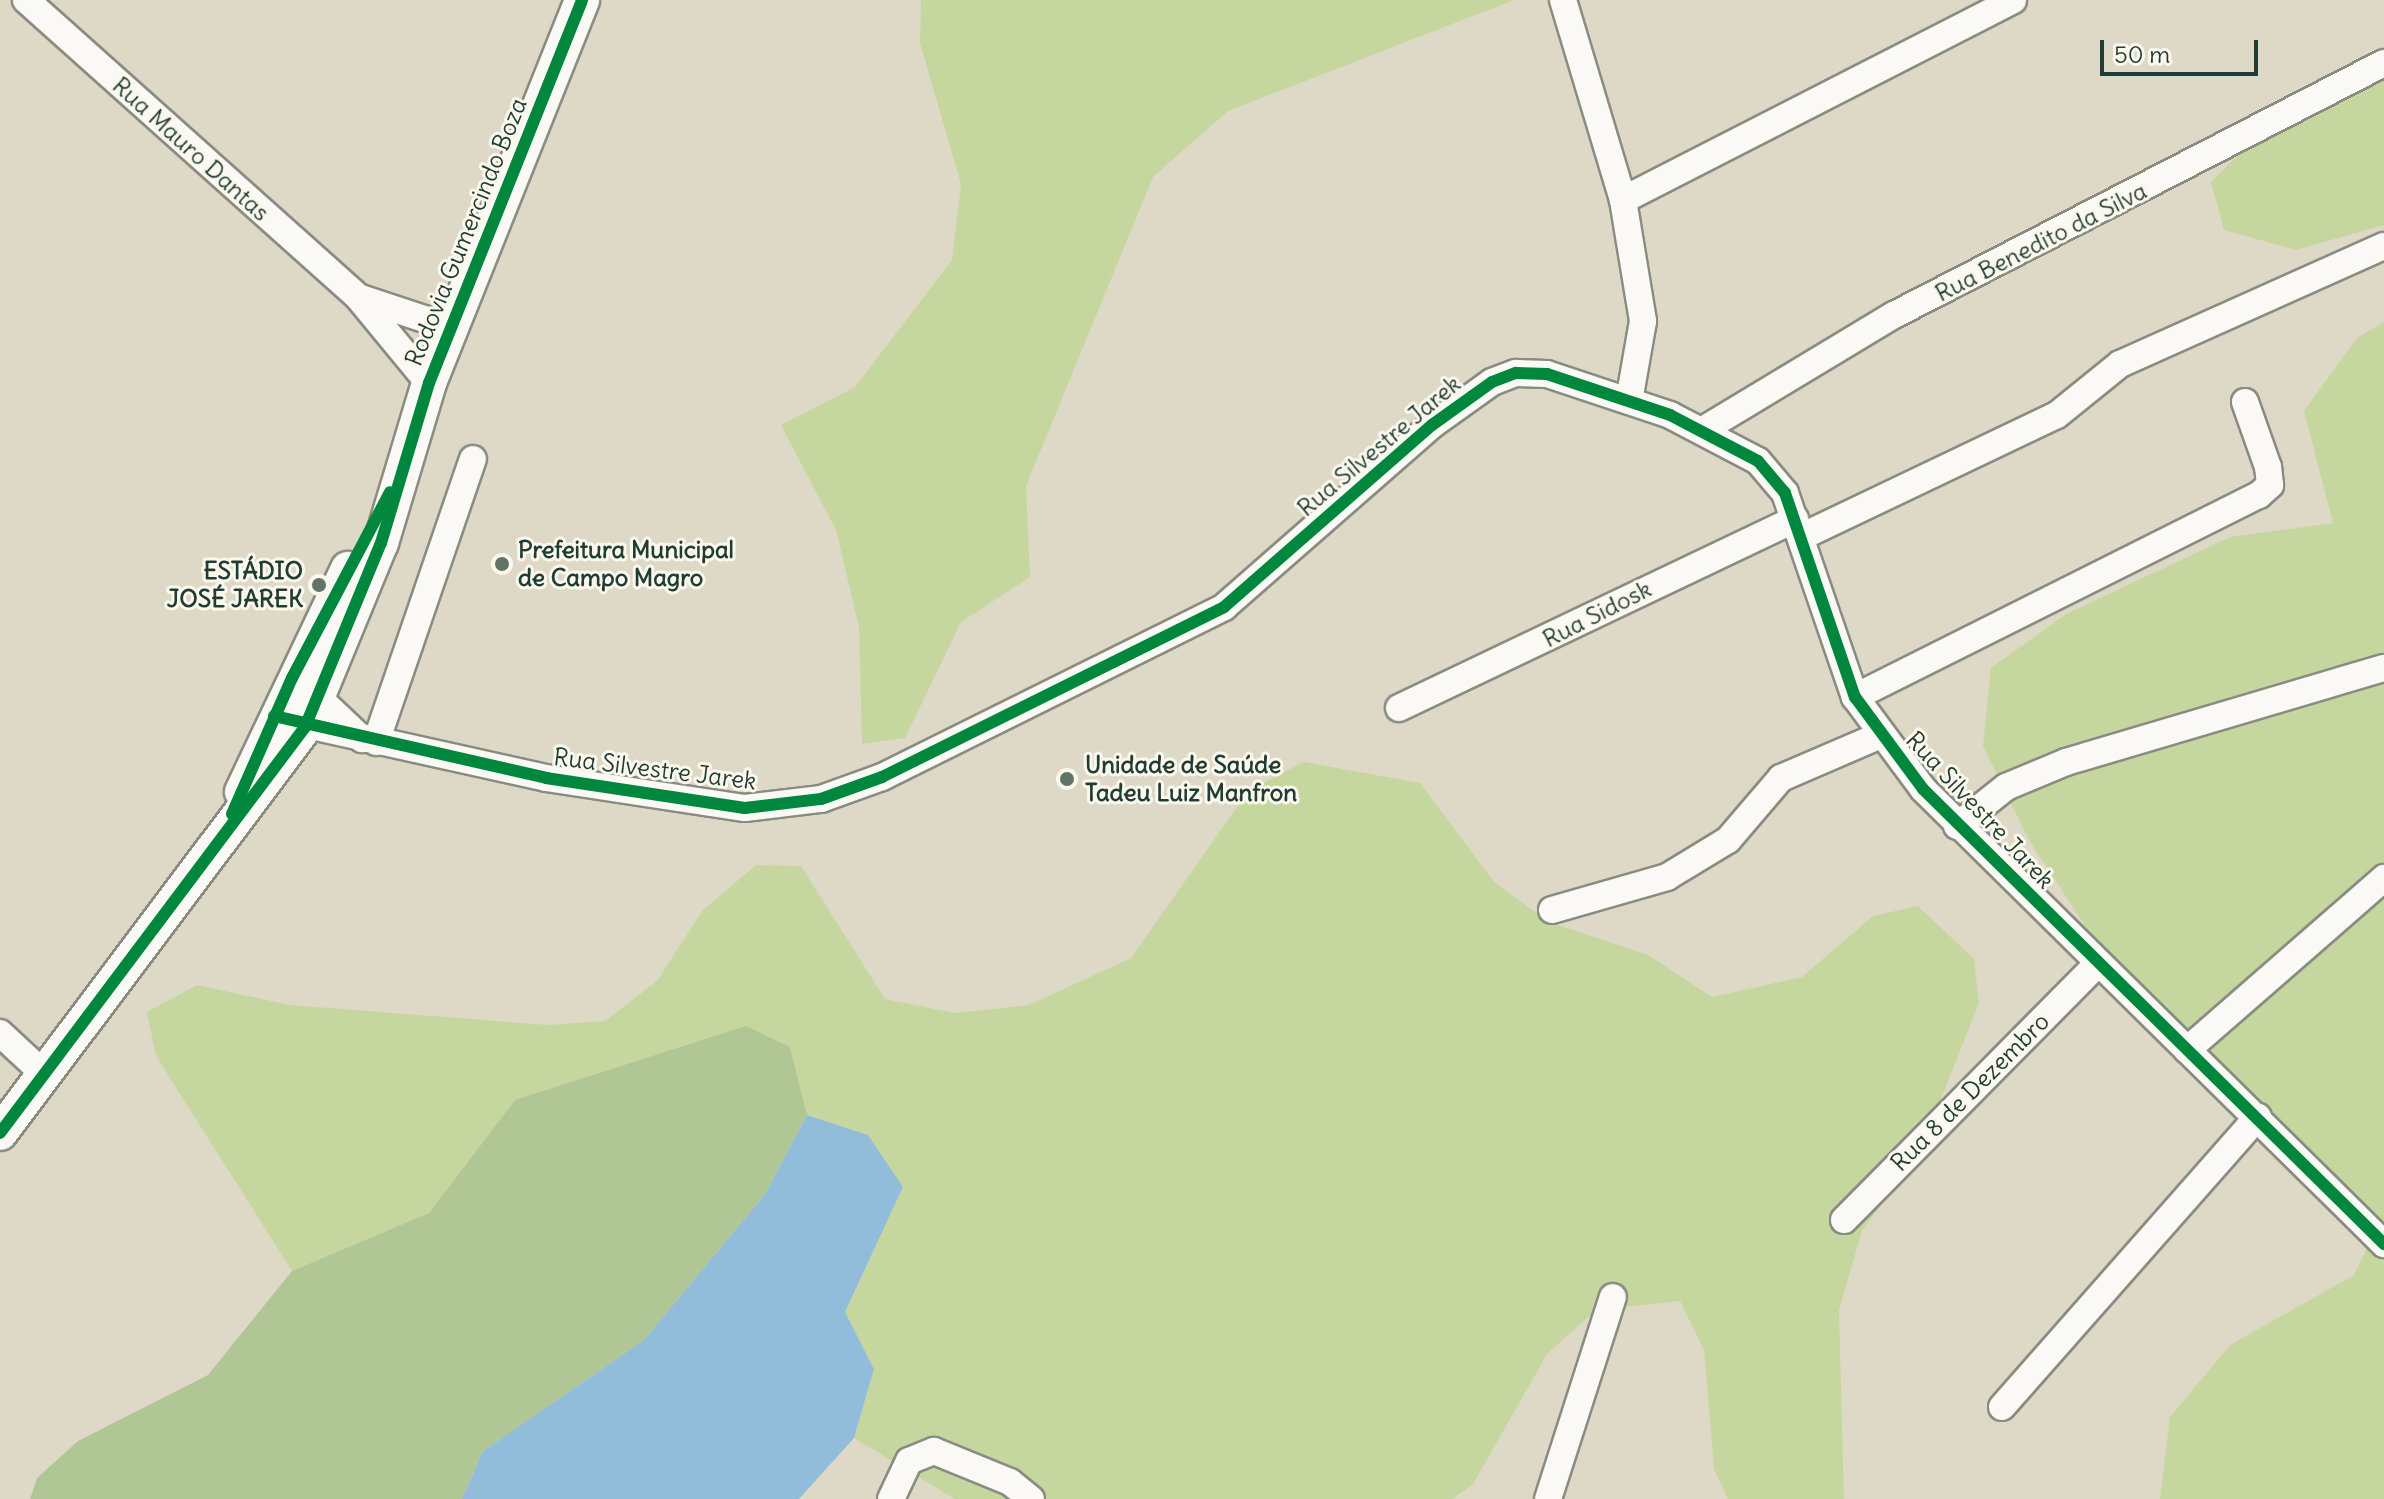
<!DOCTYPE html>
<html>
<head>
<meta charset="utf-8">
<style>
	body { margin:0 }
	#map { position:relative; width:2384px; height:1499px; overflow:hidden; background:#ded9c6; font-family:Delius,sans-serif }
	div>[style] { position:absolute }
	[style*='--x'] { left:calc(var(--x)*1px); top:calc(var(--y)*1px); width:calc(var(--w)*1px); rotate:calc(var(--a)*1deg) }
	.green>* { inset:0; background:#c5d79e }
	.forest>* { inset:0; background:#b1c695 }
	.water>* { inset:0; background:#91bcda }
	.roads { filter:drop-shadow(2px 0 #8a8c81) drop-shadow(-2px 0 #8a8c81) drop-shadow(0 2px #8a8c81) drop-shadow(0 -2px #8a8c81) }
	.minor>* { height:26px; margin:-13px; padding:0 13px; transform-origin:13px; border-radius:13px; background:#faf9f6 }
	.major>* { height:34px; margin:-17px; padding:0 17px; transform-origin:17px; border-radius:17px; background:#faf9f6 }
	.cycleway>* { height:12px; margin:-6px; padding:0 6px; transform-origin:6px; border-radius:6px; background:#00873e }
	.dots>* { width:22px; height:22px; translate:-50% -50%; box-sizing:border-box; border:4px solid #fbf7ec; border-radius:50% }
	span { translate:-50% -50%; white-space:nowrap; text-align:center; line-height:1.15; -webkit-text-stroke:6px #fbf7ec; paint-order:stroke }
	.street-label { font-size:24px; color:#1f3d34 }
	.poi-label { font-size:24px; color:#1f3d34; font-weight:700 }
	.left { translate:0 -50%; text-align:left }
	.right { translate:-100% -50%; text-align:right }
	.scale { position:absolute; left:2100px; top:40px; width:158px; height:36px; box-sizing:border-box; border:4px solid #1f3d34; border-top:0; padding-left:10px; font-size:24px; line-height:28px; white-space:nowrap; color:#1f3d34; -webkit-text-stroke:6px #fbf7ec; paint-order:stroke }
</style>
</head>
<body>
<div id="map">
	<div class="green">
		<div style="clip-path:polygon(921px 0,1514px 0,1228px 111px,1153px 177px,1026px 486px,1030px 577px,961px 622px,905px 738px,862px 744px,859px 627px,836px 530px,781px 425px,855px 387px,952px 260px,961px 184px,920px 43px)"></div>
		<div style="clip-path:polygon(2384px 78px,2384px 225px,2296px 250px,2224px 230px,2211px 182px,2242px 151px)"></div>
		<div style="clip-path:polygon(2384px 322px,2384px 1499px,2160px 1499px,2170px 1417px,2230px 1345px,2354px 1275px,2371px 1239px,2117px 974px,2030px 842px,1983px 746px,1991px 668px,2066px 614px,2230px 537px,2333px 523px,2304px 411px,2357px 338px)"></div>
		<div style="clip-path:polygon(1304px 762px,1420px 783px,1494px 882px,1549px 922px,1648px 955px,1712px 997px,1802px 977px,1873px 916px,1918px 906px,1974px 959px,1979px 1003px,1921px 1149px,1862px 1231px,1839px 1310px,1844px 1499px,1728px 1499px,1714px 1469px,1704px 1350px,1680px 1301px,1596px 1310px,1547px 1354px,1473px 1484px,1452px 1499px,955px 1499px,854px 1438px,874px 1369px,845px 1312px,903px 1187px,868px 1135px,807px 1115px,790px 1047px,515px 1100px,429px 1213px,292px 1271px,156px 1056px,147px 1012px,197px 985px,290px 1005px,548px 1025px,605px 1021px,657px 981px,703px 910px,756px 865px,801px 866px,885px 999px,955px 1013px,1029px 1005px,1131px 958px,1249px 790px)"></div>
	</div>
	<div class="forest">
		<div style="clip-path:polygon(746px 1026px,790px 1047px,807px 1115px,765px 1194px,644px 1340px,483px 1451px,462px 1499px,30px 1499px,37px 1478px,78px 1441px,208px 1375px,292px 1271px,429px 1213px,515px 1100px)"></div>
	</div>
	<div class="water">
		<div style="clip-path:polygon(807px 1115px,868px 1135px,903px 1187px,845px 1312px,874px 1369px,854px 1438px,799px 1499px,462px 1499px,483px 1451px,644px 1340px,765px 1194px)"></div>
	</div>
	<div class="roads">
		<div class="minor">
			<div style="--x:26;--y:0;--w:445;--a:41.8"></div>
			<div style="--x:358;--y:297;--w:112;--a:50.5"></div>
			<div style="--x:1563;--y:0;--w:209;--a:73.3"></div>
			<div style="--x:1623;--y:200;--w:123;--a:80.6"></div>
			<div style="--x:1643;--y:321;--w:81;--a:99.9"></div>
			<div style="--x:1623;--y:200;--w:438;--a:-27.1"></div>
			<div style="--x:358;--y:297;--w:98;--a:18.4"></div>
			<div style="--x:1703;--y:430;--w:223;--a:-31.1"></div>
			<div style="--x:1894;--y:315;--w:551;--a:-27.22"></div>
			<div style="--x:1803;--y:536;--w:281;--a:-25.5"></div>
			<div style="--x:2057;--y:415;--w:81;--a:-39"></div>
			<div style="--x:2120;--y:364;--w:289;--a:-24.1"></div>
			<div style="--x:307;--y:687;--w:76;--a:43.4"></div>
			<div style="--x:1855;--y:697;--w:452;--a:-26.6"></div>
			<div style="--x:2259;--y:495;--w:15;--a:-42"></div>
			<div style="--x:2270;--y:485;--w:18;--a:-96"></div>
			<div style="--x:2268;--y:467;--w:69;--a:-109.5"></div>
			<div style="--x:1399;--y:708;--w:439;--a:-25.5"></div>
			<div style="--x:289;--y:721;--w:263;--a:12.5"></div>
			<div style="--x:546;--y:778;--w:201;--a:8.6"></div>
			<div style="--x:745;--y:808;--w:77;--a:-6.8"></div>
			<div style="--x:821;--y:799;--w:65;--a:-19.8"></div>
			<div style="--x:882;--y:777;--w:382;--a:-26.4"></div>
			<div style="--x:1224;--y:607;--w:276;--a:-41.2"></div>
			<div style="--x:1432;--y:425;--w:74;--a:-35.6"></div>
			<div style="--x:1492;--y:382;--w:26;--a:-21"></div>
			<div style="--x:1516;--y:373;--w:31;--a:2"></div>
			<div style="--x:1547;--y:374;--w:130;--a:18.4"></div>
			<div style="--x:1670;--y:415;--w:99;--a:27.6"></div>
			<div style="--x:1758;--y:461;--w:42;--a:49.8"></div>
			<div style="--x:1785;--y:493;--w:216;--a:71.1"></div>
			<div style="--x:1855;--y:697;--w:114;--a:53.5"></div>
			<div style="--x:1923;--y:789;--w:648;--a:44.62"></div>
			<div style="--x:376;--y:742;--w:299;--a:-71.1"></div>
			<div style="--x:1957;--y:826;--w:63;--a:-38.5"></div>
			<div style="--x:2006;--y:787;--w:65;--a:-22.6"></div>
			<div style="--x:2066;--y:762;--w:332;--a:-16.5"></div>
			<div style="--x:1552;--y:910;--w:120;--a:-16"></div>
			<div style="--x:1667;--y:877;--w:71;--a:-31.2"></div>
			<div style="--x:1728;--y:840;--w:82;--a:-49.5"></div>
			<div style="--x:1781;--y:778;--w:109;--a:-23.3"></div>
			<div style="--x:0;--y:1033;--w:59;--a:42.9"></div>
			<div style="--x:2187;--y:1050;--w:262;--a:-41.1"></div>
			<div style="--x:1844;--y:1220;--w:360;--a:-45.3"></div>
			<div style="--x:2002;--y:1407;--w:387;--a:-48.6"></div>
			<div style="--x:891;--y:1499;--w:42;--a:-64.7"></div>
			<div style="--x:909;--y:1461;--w:27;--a:-22"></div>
			<div style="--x:934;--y:1451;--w:82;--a:22.2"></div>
			<div style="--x:1010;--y:1482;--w:27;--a:39"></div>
			<div style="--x:1548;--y:1499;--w:212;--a:-72.2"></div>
		</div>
		<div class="major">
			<div style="--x:242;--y:792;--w:247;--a:-64.6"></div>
			<div style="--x:0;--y:1133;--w:508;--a:-53.08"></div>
			<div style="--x:305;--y:727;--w:199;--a:-67.6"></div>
			<div style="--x:381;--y:543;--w:167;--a:-73.3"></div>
			<div style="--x:429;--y:383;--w:412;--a:-68.2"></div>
		</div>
	</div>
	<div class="cycleway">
		<div style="--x:274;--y:716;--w:279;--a:12.8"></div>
		<div style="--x:546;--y:778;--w:201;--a:8.6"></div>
		<div style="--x:745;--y:808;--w:77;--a:-6.8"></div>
		<div style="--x:821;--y:799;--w:65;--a:-19.8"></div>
		<div style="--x:882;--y:777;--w:382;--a:-26.4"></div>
		<div style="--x:1224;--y:607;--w:276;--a:-41.2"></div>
		<div style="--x:1432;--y:425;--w:74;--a:-35.6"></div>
		<div style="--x:1492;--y:382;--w:26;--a:-21"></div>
		<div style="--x:1516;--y:373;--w:31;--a:2"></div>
		<div style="--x:1547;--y:374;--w:130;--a:18.4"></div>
		<div style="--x:1670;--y:415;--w:99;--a:27.6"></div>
		<div style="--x:1758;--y:461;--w:42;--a:49.8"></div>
		<div style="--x:1785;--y:493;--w:216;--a:71.1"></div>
		<div style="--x:1855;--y:697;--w:114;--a:53.5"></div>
		<div style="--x:1923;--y:789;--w:648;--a:44.62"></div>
		<div style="--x:232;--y:814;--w:149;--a:-66.2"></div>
		<div style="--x:292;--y:678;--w:210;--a:-62.2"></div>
		<div style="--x:0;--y:1133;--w:508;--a:-53.08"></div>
		<div style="--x:305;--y:727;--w:199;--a:-67.6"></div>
		<div style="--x:381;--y:543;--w:167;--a:-73.3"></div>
		<div style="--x:429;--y:383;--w:412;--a:-68.2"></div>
	</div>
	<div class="dots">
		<div style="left:502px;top:564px;background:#627467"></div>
		<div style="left:319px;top:585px;background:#627467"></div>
		<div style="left:1067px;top:779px;background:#627467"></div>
	</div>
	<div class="street-label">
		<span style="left:191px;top:149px;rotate:42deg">Rua Mauro Dantas</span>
		<span style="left:466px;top:232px;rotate:-68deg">Rodovia Gumercindo Boza</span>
		<span style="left:2041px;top:242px;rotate:-27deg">Rua Benedito da Silva</span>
		<span style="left:1379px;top:446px;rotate:-40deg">Rua Silvestre Jarek</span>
		<span style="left:1597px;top:614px;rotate:-27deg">Rua Sidosk</span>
		<span style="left:655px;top:769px;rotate:7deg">Rua Silvestre Jarek</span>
		<span style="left:1980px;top:810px;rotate:47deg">Rua Silvestre Jarek</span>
		<span style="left:1970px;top:1092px;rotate:-45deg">Rua 8 de Dezembro</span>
	</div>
	<div class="poi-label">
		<span class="left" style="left:518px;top:564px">Prefeitura Municipal<br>de Campo Magro</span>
		<span class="right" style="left:303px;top:585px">ESTÁDIO<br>JOSÉ JAREK</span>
		<span class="left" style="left:1085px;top:779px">Unidade de Saúde<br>Tadeu Luiz Manfron</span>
	</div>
	<div class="scale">50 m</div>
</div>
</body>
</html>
